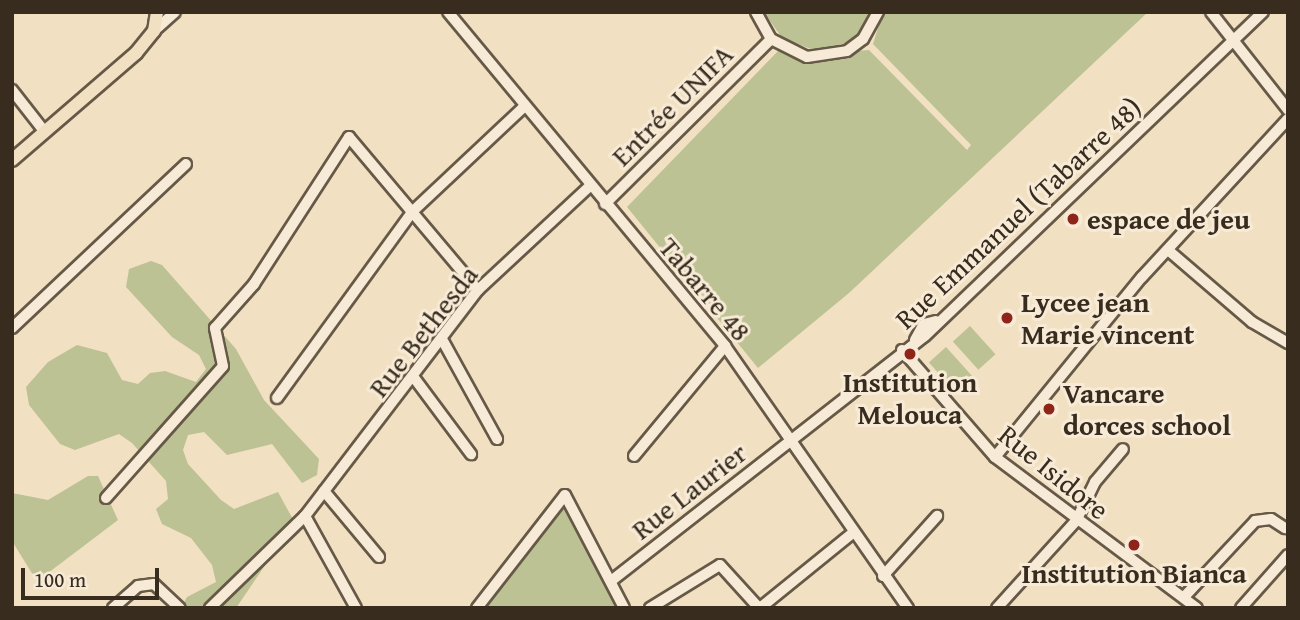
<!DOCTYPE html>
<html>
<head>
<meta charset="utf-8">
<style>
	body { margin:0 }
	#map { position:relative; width:1300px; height:620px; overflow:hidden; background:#f2e0c2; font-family:"Gentium Book Plus",serif }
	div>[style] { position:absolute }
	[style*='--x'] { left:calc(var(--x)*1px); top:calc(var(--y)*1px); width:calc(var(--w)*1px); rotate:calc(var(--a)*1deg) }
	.green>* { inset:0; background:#bcc293; transform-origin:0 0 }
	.roads { filter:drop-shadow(2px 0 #665947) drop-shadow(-2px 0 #665947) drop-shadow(0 2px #665947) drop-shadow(0 -2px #665947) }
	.minor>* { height:10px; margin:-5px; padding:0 5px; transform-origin:5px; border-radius:5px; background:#f7ebd7 }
	.major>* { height:12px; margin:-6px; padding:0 6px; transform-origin:6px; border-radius:6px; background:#f2e0c2 }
	.dots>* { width:19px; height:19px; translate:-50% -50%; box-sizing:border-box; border:4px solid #f7ebd7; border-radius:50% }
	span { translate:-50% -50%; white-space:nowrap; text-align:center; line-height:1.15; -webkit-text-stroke:6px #f7ebd7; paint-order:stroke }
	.street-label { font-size:28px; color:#372c1e }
	.poi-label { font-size:28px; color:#372c1e; font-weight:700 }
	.left { translate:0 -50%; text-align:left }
	.frame { position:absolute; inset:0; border:14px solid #372c1e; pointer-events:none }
	.scale { position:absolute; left:21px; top:568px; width:138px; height:32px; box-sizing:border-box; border:4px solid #372c1e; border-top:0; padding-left:9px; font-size:21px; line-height:24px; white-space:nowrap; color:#372c1e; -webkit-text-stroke:5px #f7ebd7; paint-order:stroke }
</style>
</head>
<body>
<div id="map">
	<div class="green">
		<div style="clip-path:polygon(764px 12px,875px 12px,857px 39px,819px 52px,782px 38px)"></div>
		<div style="clip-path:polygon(883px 12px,1148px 12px,849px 293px,758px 368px,627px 207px,780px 49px,795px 55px,869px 50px,967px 150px,971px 145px,873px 44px)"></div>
		<div style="clip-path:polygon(151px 261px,162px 265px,236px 349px,264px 400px,319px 459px,317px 475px,302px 483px,272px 444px,227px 455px,204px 432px,188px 435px,183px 450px,188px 464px,221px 500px,234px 509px,278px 492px,300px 532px,266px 564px,236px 608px,181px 608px,187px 597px,216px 582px,212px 565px,191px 538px,162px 524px,156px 509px,168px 499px,166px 481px,132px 443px,119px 434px,75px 450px,60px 444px,29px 405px,26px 387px,48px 362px,77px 345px,107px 353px,122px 380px,138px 384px,150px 373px,165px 371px,196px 382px,206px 369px,199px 355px,172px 337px,126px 287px,129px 269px)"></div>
		<div style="left:970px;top:326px;width:38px;height:23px;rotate:48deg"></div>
		<div style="left:946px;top:347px;width:39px;height:23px;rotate:48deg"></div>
		<div style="clip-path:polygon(88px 476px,98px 476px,118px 520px,48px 573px,33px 575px,12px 541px,12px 493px,48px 500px)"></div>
		<div style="clip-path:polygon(563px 503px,618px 608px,484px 608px)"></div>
	</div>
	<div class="roads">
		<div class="minor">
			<div style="--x:448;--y:12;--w:434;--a:50.3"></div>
			<div style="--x:725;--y:346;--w:320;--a:55.1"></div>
			<div style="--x:756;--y:12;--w:31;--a:61"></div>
			<div style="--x:771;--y:39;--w:40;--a:26.6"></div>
			<div style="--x:807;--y:57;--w:40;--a:-8.5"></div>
			<div style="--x:847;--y:51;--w:20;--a:-37"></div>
			<div style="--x:863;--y:39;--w:31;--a:-61"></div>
			<div style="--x:1211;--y:12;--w:125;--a:51.8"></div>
			<div style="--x:154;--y:31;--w:28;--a:-42"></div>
			<div style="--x:12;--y:90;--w:52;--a:52"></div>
			<div style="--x:605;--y:204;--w:234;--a:-44.8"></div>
			<div style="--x:1168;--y:250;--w:111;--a:40.6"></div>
			<div style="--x:1252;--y:322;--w:42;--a:30.3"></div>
			<div style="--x:12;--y:328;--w:239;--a:-43.3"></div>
			<div style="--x:915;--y:340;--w:18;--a:-61"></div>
			<div style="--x:924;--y:324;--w:12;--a:-14"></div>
			<div style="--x:443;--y:341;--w:112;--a:61.1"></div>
			<div style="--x:902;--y:350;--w:142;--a:49"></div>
			<div style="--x:995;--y:457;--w:252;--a:36.8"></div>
			<div style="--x:415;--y:379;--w:94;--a:53.3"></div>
			<div style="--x:277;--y:398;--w:230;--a:-54"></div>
			<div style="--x:412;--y:212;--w:155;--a:-43.2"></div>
			<div style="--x:634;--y:456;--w:143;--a:-50.4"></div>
			<div style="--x:995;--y:457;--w:232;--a:-50.8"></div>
			<div style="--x:1142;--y:277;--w:215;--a:-47.3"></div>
			<div style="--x:324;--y:491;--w:86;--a:50.2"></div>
			<div style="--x:106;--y:498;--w:176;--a:-48.4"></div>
			<div style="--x:223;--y:366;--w:39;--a:-102"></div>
			<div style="--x:215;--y:328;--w:59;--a:-48.4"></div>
			<div style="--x:254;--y:284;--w:175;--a:-57.1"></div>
			<div style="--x:349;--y:137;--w:200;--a:49.9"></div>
			<div style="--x:305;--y:516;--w:105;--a:61"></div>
			<div style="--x:883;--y:576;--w:81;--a:-48"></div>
			<div style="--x:611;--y:581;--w:398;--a:-38"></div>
			<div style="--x:925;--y:336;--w:468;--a:-43.8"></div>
			<div style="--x:1184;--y:597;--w:104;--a:-46.9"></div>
			<div style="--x:1255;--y:521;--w:16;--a:-7"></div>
			<div style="--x:1271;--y:519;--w:17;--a:33"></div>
			<div style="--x:113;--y:608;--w:33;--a:-41"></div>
			<div style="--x:138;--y:586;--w:16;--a:-7"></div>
			<div style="--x:154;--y:584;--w:35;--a:43"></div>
			<div style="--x:210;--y:608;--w:132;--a:-44.1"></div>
			<div style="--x:305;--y:516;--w:285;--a:-52.6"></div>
			<div style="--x:478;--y:290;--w:153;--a:-42.9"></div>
			<div style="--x:477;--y:608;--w:143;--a:-52.1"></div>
			<div style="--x:565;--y:495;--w:127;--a:62.4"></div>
			<div style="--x:650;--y:608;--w:82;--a:-31.6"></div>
			<div style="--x:720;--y:565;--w:58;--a:47.8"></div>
			<div style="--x:760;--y:608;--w:121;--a:-39"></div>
			<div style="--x:997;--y:608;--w:118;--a:-47.8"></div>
			<div style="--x:1076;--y:521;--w:43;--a:-64"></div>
			<div style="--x:1095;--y:482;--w:43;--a:-49.7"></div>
			<div style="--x:1241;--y:608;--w:71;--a:-48.4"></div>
		</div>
		<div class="major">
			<div style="--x:12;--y:160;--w:164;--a:-40.8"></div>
			<div style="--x:136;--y:53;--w:28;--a:-51"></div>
			<div style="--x:154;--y:31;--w:19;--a:-81"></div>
		</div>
	</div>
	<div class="dots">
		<div style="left:1073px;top:219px;background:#8f2418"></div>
		<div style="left:1007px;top:318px;background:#8f2418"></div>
		<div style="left:910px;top:354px;background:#8f2418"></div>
		<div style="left:1049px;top:409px;background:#8f2418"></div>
		<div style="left:1134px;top:545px;background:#8f2418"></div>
	</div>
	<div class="street-label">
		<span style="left:672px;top:105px;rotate:-45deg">Entrée UNIFA</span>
		<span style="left:1018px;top:213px;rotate:-43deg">Rue Emmanuel (Tabarre 48)</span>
		<span style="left:705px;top:289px;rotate:50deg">Tabarre 48</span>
		<span style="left:423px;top:331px;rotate:-52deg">Rue Bethesda</span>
		<span style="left:1054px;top:472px;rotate:39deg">Rue Isidore</span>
		<span style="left:689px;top:491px;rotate:-38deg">Rue Laurier</span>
	</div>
	<div class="poi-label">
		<span class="left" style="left:1087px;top:219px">espace de jeu</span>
		<span class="left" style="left:1021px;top:318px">Lycee jean<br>Marie vincent</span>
		<span style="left:910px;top:398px">Institution<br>Melouca</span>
		<span class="left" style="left:1063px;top:409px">Vancare<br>dorces school</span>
		<span style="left:1134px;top:573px">Institution Bianca</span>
	</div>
	<div class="frame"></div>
	<div class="scale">100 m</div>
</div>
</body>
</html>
